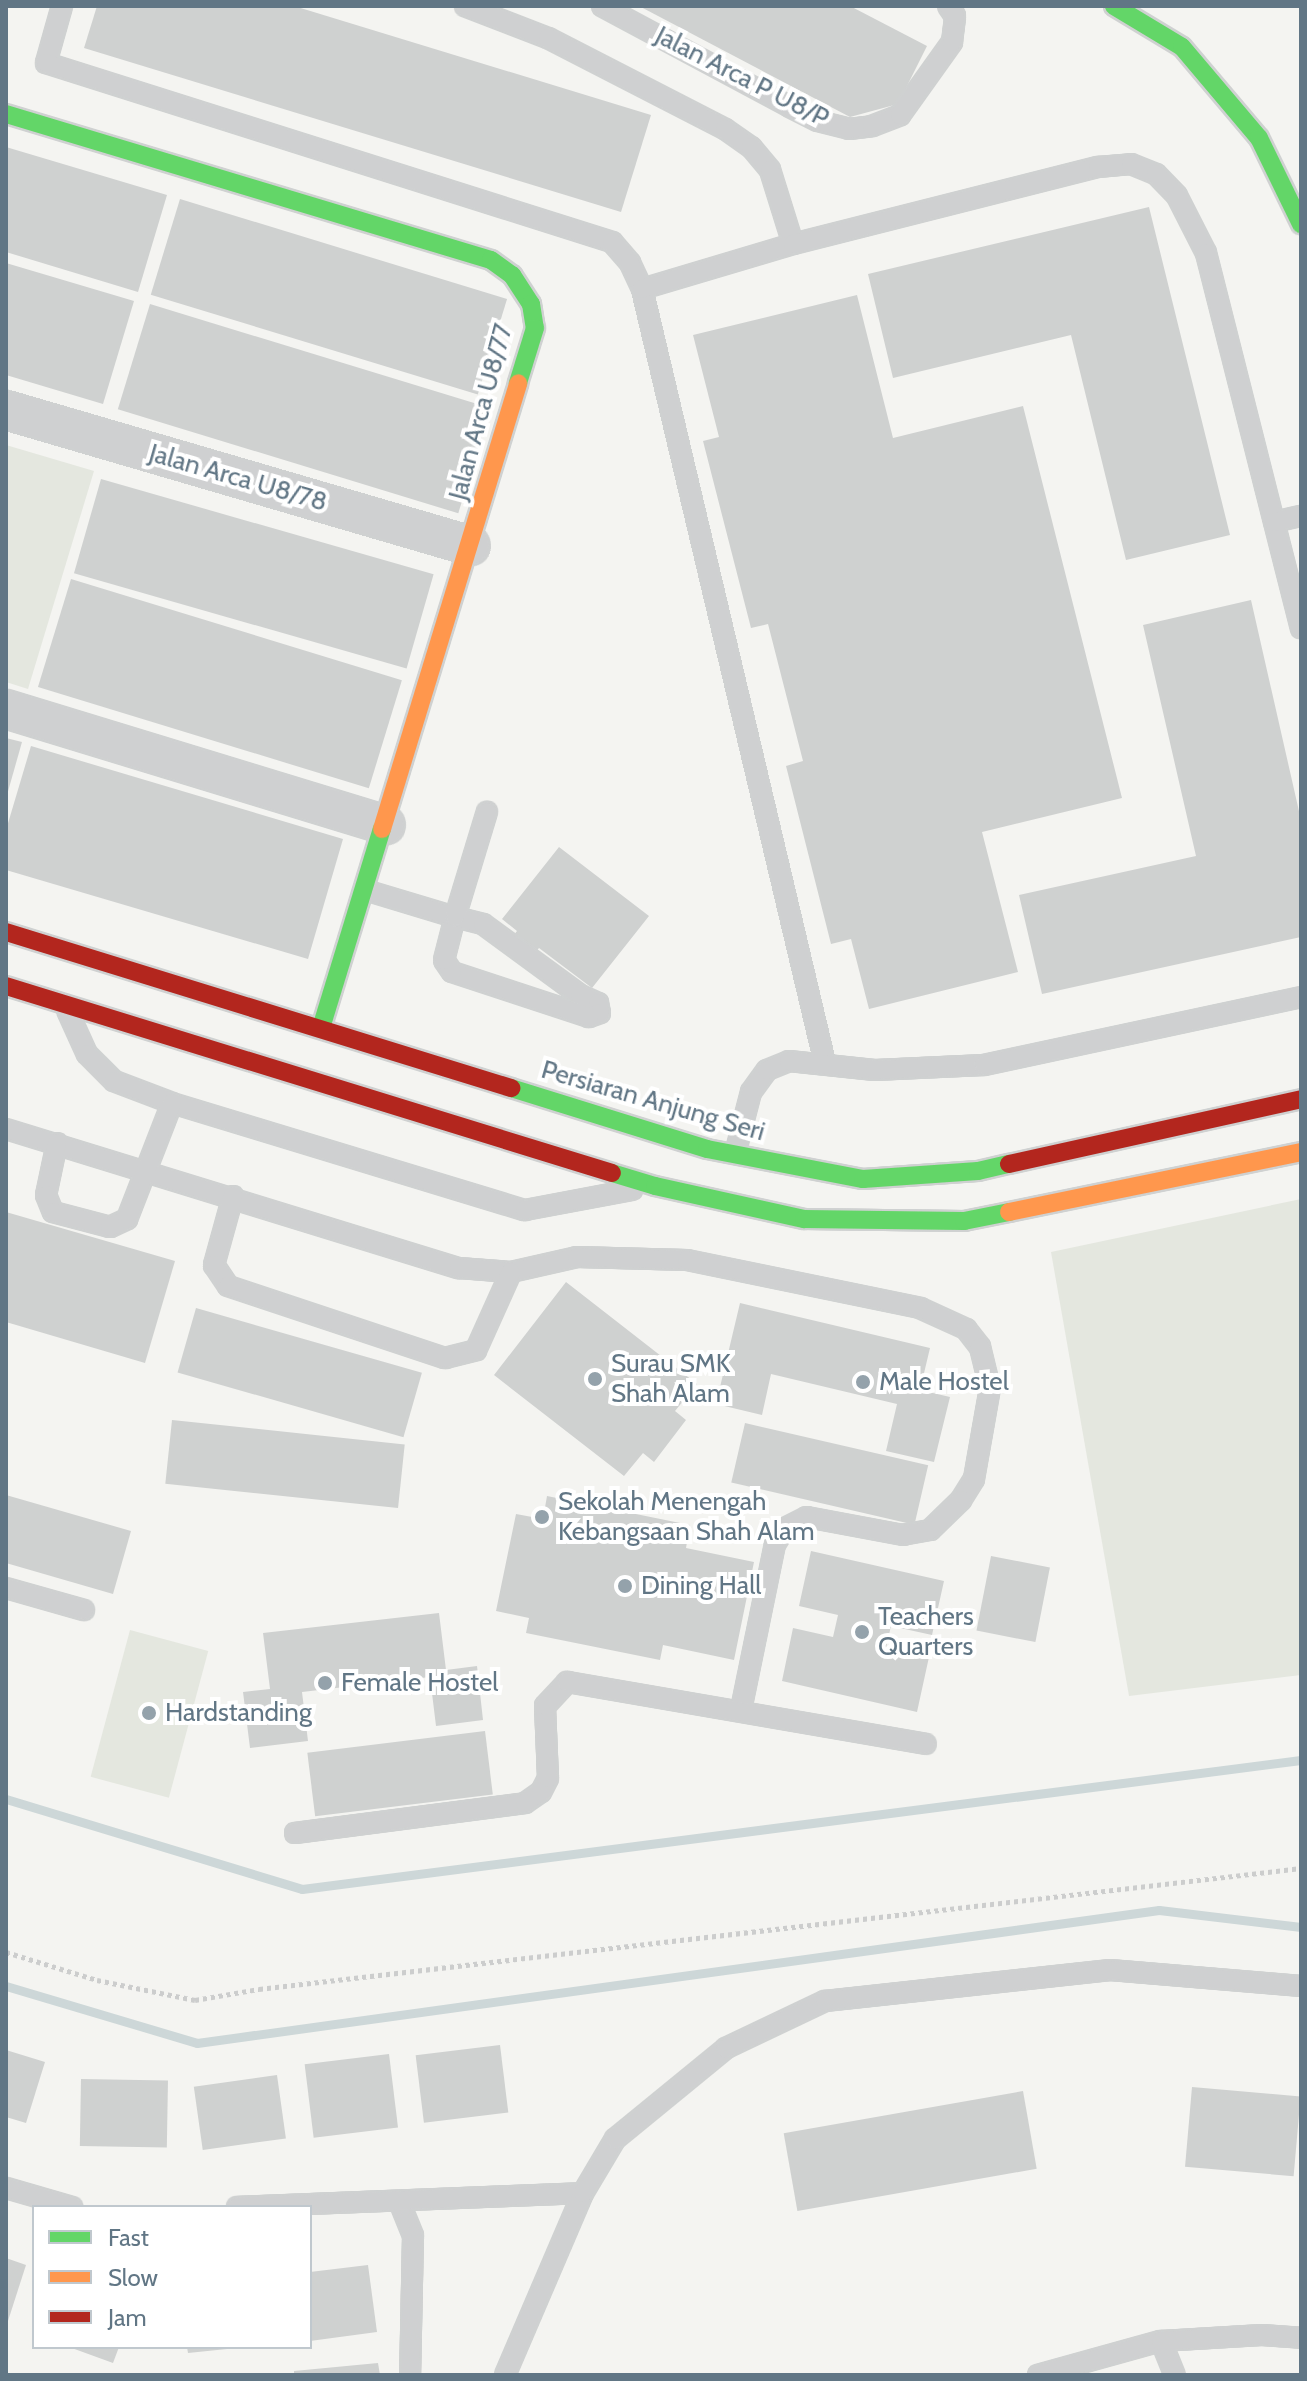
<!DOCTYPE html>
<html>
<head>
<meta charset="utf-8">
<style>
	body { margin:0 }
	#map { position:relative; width:1307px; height:2381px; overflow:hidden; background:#f4f4f1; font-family:Cabin,sans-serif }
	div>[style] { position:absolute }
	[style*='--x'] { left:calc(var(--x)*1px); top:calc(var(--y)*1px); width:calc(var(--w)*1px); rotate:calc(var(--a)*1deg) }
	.green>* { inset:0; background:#e4e7df; transform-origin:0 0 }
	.stream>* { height:9px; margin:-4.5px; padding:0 4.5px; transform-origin:4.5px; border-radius:4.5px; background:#cdd7d8 }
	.building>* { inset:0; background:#cfd1d0; transform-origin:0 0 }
	.path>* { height:5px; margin-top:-2.5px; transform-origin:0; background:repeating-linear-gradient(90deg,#cccdcd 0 4px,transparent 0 8px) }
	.roads { filter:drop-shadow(2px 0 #cfd1d1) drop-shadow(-2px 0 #cfd1d1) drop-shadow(0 2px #cfd1d1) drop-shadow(0 -2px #cfd1d1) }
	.lane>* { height:18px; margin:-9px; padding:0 9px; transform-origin:9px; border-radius:9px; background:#cfd0d1 }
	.street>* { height:36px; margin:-18px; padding:0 18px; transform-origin:18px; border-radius:18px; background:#cfd0d1 }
	.fast>* { height:18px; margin:-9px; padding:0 9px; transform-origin:9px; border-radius:9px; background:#63d668 }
	.slow>* { height:18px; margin:-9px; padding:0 9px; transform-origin:9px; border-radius:9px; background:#ff974d }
	.jam>* { height:18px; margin:-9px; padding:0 9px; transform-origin:9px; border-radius:9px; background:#b3261e }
	.dots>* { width:22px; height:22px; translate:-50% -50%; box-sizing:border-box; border:4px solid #fff; border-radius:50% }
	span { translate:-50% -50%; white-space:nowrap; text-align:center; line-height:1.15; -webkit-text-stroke:8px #fff; paint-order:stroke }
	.street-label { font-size:26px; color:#617685 }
	.poi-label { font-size:26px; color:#617685 }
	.left { translate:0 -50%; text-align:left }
	.frame { position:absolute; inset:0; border:8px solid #617685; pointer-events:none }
	.legend { position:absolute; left:32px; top:2205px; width:280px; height:144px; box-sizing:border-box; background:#fff; border:2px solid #c0c8ce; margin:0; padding:10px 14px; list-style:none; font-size:24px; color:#617685 }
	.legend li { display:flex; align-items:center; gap:16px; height:40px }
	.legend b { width:40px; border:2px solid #c0c8ce }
</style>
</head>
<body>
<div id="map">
	<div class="green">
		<div style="clip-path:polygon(6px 445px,94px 471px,28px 689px,6px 682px)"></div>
		<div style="clip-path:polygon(1301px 1199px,1301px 1675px,1129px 1696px,1051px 1252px)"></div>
		<div style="left:130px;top:1630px;width:81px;height:152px;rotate:15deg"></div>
	</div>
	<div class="stream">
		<div style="--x:6;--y:1799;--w:309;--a:16.9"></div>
		<div style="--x:302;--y:1889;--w:1007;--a:-7.36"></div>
		<div style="--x:6;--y:1986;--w:199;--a:16.6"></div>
		<div style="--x:197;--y:2043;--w:971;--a:-7.87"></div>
		<div style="--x:1159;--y:1910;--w:143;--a:6.8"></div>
	</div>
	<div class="building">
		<div style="clip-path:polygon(97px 6px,294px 6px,651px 115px,621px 212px,84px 48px)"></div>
		<div style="clip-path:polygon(639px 6px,850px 6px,927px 46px,898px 104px,850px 117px)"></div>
		<div style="clip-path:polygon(6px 147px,167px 195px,138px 292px,6px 252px)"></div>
		<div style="left:180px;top:199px;width:342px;height:100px;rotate:17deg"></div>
		<div style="clip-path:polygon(1149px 207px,1230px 535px,1126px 560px,1071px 335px,893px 378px,868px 274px)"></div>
		<div style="clip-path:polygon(6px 263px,134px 301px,103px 404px,6px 375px)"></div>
		<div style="clip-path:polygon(857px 295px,893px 438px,1023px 406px,1122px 798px,982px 832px,1018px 972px,869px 1009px,851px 939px,831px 944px,786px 766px,803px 761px,768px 624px,751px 628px,703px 441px,719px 437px,693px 335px)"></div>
		<div style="left:150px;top:304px;width:356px;height:110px;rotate:17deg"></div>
		<div style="left:101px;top:479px;width:346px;height:98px;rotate:16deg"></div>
		<div style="left:71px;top:579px;width:346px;height:113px;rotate:17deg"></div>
		<div style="clip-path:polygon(1251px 600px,1301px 820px,1301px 937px,1042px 994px,1019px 895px,1196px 856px,1143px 625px)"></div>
		<div style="clip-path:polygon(6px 738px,22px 742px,7px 795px,6px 794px)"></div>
		<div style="clip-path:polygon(31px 746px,343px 839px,308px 959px,6px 870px,6px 830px)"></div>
		<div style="clip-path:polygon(559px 847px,649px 916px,592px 988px,539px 948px,524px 967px,502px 950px,517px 931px,502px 919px)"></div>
		<div style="clip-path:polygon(6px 1212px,175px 1261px,145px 1363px,6px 1322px)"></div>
		<div style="clip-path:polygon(566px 1282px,697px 1384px,675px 1411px,686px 1420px,654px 1462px,643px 1453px,624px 1476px,494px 1375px)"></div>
		<div style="clip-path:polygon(740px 1303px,930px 1348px,920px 1390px,950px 1397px,934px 1462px,886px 1451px,897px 1404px,771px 1374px,762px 1415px,716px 1404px)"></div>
		<div style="left:196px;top:1308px;width:235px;height:67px;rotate:16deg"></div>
		<div style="left:172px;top:1420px;width:234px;height:64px;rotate:6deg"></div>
		<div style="left:745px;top:1423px;width:188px;height:61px;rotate:13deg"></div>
		<div style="clip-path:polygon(6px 1495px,131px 1531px,113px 1594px,6px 1563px)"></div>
		<div style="clip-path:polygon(547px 1496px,690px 1525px,686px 1548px,754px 1562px,734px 1660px,663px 1645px,660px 1660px,526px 1633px,529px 1618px,496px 1611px,516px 1514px,543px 1519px)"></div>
		<div style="clip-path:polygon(811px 1551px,944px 1581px,932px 1635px,891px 1626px,886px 1648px,929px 1657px,917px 1712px,782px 1681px,793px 1628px,833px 1637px,838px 1615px,799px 1606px)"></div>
		<div style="left:991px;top:1556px;width:60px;height:76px;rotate:11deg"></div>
		<div style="clip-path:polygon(439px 1613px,446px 1670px,477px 1666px,483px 1720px,436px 1726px,430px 1677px,302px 1692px,308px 1741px,250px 1748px,243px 1692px,270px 1689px,263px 1633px)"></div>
		<div style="left:485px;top:1731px;width:64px;height:179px;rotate:83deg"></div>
		<div style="left:500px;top:2045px;width:68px;height:85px;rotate:83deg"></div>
		<div style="clip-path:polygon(6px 2050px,45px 2062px,26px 2123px,6px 2117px)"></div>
		<div style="left:389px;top:2054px;width:74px;height:85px;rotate:83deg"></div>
		<div style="left:277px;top:2075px;width:64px;height:84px;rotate:82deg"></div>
		<div style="left:81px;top:2079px;width:87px;height:67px;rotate:1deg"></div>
		<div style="left:1192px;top:2087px;width:109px;height:80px;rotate:5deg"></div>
		<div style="left:1023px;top:2091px;width:79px;height:243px;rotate:80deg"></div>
		<div style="clip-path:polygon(6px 2258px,26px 2265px,7px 2324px,6px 2324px)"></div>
		<div style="clip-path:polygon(368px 2265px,377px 2332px,310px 2341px,310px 2272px)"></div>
		<div style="clip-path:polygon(69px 2347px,119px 2347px,113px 2363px)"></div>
		<div style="clip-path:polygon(187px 2347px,227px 2347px,227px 2349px,188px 2353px)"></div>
		<div style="clip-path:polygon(378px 2363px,380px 2375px,294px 2375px,294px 2371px)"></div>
	</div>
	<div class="path">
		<div style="--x:6;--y:1952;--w:95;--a:17.1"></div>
		<div style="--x:97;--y:1980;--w:100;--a:11.5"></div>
		<div style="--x:195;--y:2000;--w:65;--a:-9.8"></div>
		<div style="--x:259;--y:1989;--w:1049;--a:-6.62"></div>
	</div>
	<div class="roads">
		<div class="lane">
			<div style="--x:62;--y:6;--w:59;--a:105.7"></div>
			<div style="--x:46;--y:63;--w:594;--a:17.55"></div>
			<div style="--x:612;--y:242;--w:28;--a:49"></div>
			<div style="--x:630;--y:263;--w:29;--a:65"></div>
			<div style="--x:642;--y:289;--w:795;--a:76.7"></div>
			<div style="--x:465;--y:6;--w:89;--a:21.1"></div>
			<div style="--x:548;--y:38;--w:199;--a:27.2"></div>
			<div style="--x:725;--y:129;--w:32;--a:35"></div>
			<div style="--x:751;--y:147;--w:30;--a:50"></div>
			<div style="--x:770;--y:170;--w:77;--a:72.7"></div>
			<div style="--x:602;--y:6;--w:213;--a:28.2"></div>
			<div style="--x:790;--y:107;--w:31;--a:27"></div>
			<div style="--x:818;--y:121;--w:32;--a:14"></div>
			<div style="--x:849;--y:129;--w:23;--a:-7"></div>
			<div style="--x:872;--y:126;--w:30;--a:-21"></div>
			<div style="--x:900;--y:115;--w:90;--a:-54.5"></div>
			<div style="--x:952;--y:42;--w:26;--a:-83"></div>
			<div style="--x:955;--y:16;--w:12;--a:-125"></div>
			<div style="--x:642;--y:289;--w:158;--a:-16.6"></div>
			<div style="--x:793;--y:244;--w:315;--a:-14.2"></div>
			<div style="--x:1098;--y:167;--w:33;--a:-5"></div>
			<div style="--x:1131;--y:164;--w:27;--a:22"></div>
			<div style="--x:1156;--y:174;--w:30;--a:46"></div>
			<div style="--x:1177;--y:196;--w:64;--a:63"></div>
			<div style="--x:1206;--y:253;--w:387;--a:75.8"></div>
			<div style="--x:1274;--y:522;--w:28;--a:-13"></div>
			<div style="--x:365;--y:890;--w:94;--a:16.7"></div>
			<div style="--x:455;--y:917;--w:29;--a:14"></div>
			<div style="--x:483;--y:924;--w:120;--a:36.2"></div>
			<div style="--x:580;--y:995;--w:20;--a:24"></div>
			<div style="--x:598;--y:1003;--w:10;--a:79"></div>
			<div style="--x:600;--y:1013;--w:12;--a:160"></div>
			<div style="--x:589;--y:1017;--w:144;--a:-161.8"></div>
			<div style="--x:452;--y:972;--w:14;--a:-124"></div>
			<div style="--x:444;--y:960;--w:44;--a:-75.7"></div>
			<div style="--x:455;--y:917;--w:110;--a:-73.1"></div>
			<div style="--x:67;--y:1010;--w:48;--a:65.6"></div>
			<div style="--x:87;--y:1054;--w:38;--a:45"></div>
			<div style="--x:114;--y:1081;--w:62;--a:20.8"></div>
			<div style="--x:172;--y:1103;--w:369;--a:16.9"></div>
			<div style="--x:525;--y:1210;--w:109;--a:-10.6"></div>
			<div style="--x:6;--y:1129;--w:474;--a:17.1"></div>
			<div style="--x:459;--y:1268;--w:52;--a:4.4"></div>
			<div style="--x:511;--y:1272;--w:68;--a:-12.8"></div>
			<div style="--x:577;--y:1257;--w:110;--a:1.6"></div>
			<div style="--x:687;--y:1260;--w:238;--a:11.6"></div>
			<div style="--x:920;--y:1308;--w:51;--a:24.5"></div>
			<div style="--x:966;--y:1329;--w:23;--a:52"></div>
			<div style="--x:980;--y:1347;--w:42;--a:76.3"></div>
			<div style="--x:990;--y:1388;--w:92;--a:100"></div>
			<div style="--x:974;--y:1479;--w:25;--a:122"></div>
			<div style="--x:961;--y:1500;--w:43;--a:135.9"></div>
			<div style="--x:930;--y:1530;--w:27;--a:170"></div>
			<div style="--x:903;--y:1535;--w:98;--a:-169.4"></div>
			<div style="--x:807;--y:1517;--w:25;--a:153"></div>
			<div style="--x:785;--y:1528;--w:19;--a:122"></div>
			<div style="--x:775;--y:1544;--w:168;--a:101.6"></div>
			<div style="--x:57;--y:1143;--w:53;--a:101.9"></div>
			<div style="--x:46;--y:1195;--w:18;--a:68"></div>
			<div style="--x:53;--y:1212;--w:59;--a:14.7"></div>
			<div style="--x:110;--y:1227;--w:19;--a:-25"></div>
			<div style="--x:127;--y:1219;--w:124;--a:-68.8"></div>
			<div style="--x:735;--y:1154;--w:64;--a:-75.5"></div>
			<div style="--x:751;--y:1092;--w:27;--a:-54"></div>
			<div style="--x:767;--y:1070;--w:24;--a:-22"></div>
			<div style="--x:789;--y:1061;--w:86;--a:6"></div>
			<div style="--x:875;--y:1070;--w:109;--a:-2.6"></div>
			<div style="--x:984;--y:1065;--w:324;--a:-12.1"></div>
			<div style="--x:233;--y:1196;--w:72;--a:105.4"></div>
			<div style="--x:214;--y:1265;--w:25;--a:56"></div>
			<div style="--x:228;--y:1286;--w:229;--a:18.4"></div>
			<div style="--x:445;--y:1358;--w:32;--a:-14"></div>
			<div style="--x:476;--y:1350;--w:85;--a:-65.8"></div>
			<div style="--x:6;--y:1588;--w:81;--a:15.8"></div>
			<div style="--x:295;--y:1833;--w:232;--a:-7.4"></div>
			<div style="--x:525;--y:1803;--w:19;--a:-35"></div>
			<div style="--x:541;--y:1792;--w:16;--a:-63"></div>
			<div style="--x:548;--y:1778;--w:72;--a:-92.4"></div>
			<div style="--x:545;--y:1706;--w:33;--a:-47"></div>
			<div style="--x:567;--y:1682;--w:364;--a:9.8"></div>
			<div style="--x:6;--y:2188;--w:69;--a:16.1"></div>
			<div style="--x:399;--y:2201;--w:38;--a:68"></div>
			<div style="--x:413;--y:2236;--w:139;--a:91.2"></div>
			<div style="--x:237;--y:2207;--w:346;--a:-2.3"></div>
			<div style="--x:1161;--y:2341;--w:37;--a:68"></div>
			<div style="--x:505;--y:2375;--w:198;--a:-66.8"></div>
			<div style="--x:583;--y:2193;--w:63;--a:-59.3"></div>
			<div style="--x:615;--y:2139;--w:144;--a:-39.3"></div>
			<div style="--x:726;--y:2048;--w:110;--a:-25.4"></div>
			<div style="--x:825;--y:2001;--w:287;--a:-6.2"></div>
			<div style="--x:1110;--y:1970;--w:192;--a:4.8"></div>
			<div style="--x:1038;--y:2375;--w:128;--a:-15.5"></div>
			<div style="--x:1161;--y:2341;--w:101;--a:-3.4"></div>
			<div style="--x:1262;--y:2335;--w:39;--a:4"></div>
		</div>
		<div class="street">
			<div style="--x:6;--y:410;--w:484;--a:16.3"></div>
			<div style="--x:6;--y:709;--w:397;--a:17"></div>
		</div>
		<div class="fast">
			<div style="--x:1114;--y:6;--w:79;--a:31.1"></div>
			<div style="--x:1182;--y:47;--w:119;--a:49.8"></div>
			<div style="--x:1259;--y:138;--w:96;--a:64"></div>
			<div style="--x:6;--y:114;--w:506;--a:16.75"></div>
			<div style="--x:491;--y:260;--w:26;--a:36"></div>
			<div style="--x:512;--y:275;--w:35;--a:57"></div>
			<div style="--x:531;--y:304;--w:24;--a:81"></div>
			<div style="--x:535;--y:328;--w:58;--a:107.2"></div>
			<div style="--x:321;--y:1028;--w:208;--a:-73"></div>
			<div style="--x:511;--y:1088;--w:205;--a:17.3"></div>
			<div style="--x:707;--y:1149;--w:159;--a:10.9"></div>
			<div style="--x:863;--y:1179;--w:115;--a:-4"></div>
			<div style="--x:978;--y:1171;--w:32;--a:-13"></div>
			<div style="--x:612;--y:1173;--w:45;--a:16.8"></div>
			<div style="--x:655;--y:1186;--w:153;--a:12.5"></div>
			<div style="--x:804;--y:1219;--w:160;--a:0.7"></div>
			<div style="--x:964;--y:1221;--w:46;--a:-11.3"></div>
		</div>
		<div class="slow">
			<div style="--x:382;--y:829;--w:466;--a:-73"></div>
			<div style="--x:1009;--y:1212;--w:298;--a:-11.6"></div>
		</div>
		<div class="jam">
			<div style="--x:6;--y:932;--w:529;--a:17.17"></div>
			<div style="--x:6;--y:986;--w:634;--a:17.15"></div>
			<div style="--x:1009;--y:1164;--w:299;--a:-12.5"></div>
		</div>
	</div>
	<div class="dots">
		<div style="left:595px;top:1379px;background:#94a2ab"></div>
		<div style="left:863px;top:1382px;background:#94a2ab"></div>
		<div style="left:542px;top:1517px;background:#94a2ab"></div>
		<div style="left:625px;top:1586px;background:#94a2ab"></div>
		<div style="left:862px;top:1632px;background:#94a2ab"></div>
		<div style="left:325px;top:1683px;background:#94a2ab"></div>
		<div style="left:149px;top:1713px;background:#94a2ab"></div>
	</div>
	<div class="street-label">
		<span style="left:742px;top:77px;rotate:27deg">Jalan Arca P U8/P</span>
		<span style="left:481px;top:412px;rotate:-75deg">Jalan Arca U8/77</span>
		<span style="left:238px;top:478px;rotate:16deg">Jalan Arca U8/78</span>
		<span style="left:653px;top:1101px;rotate:16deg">Persiaran Anjung Seri</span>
	</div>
	<div class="poi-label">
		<span class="left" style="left:611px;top:1379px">Surau SMK<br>Shah Alam</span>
		<span class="left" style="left:879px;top:1382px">Male Hostel</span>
		<span class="left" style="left:558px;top:1517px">Sekolah Menengah<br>Kebangsaan Shah Alam</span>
		<span class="left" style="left:641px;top:1586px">Dining Hall</span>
		<span class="left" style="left:878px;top:1632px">Teachers<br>Quarters</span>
		<span class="left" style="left:341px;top:1683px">Female Hostel</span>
		<span class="left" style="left:165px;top:1713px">Hardstanding</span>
	</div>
	<div class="frame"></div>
	<ul class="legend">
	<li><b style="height:10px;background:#63d668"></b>Fast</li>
	<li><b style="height:10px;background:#ff974d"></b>Slow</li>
	<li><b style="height:10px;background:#b3261e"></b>Jam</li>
	</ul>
</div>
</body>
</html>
